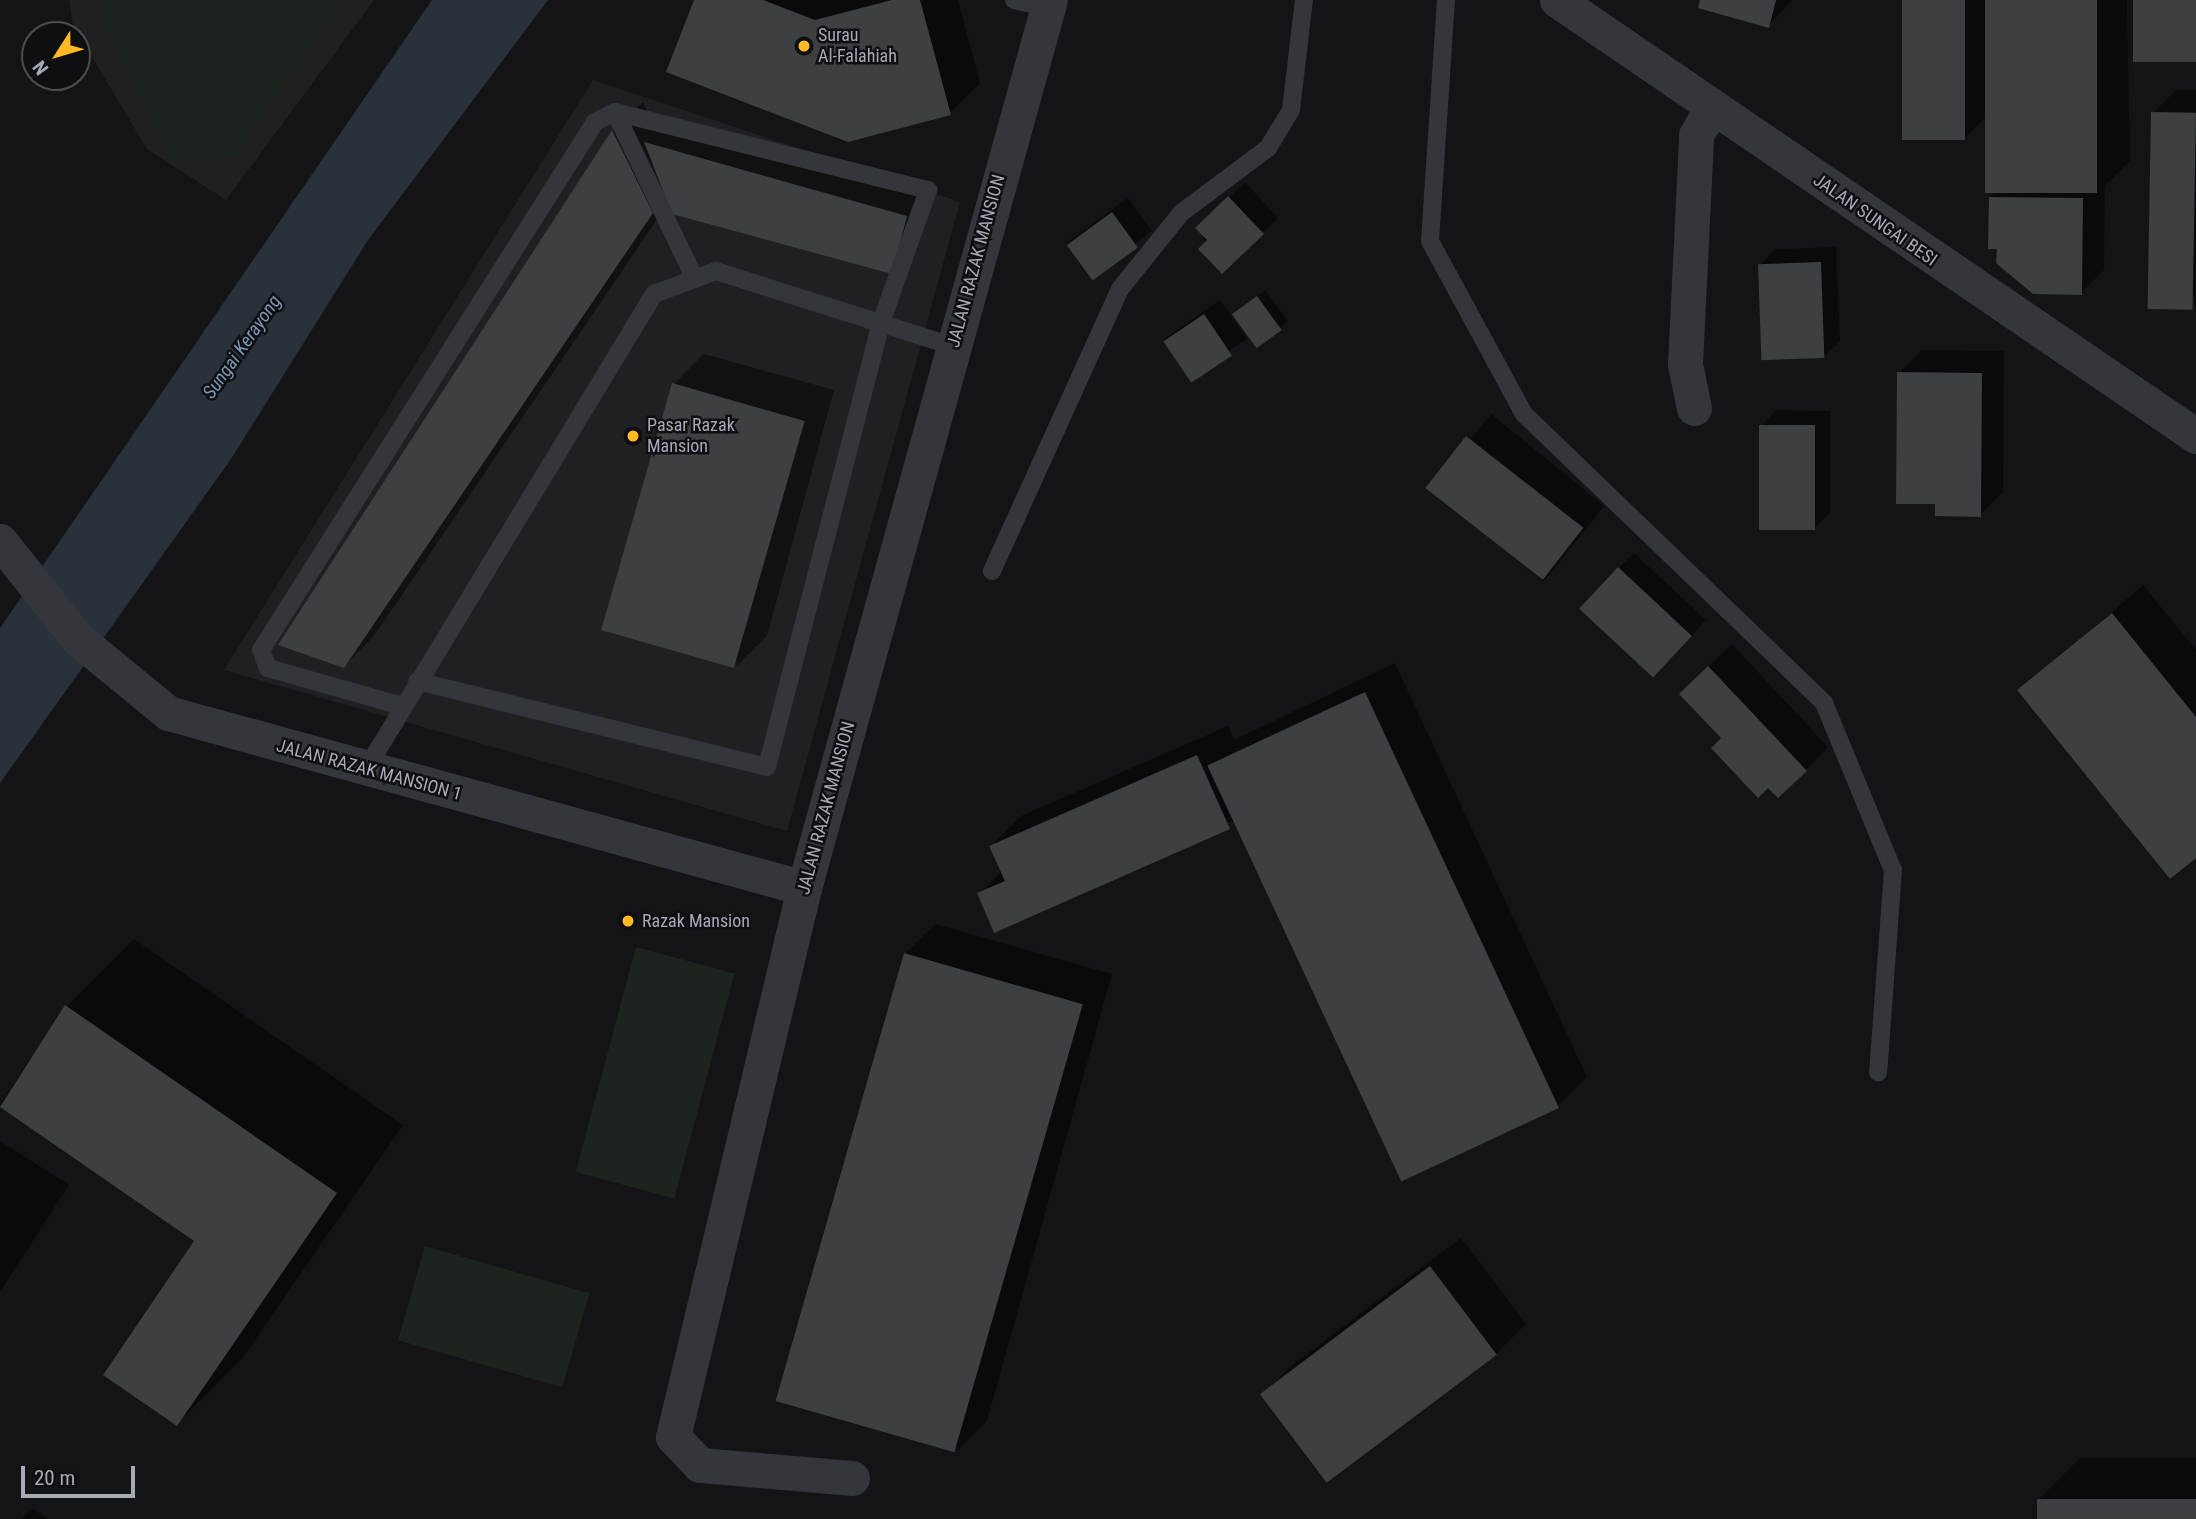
<!DOCTYPE html>
<html>
<head>
<meta charset="utf-8">
<style>
	body { margin:0 }
	#map { position:relative; width:2196px; height:1519px; overflow:hidden; background:#141416; font-family:"Roboto Condensed",sans-serif }
	div>[style] { position:absolute }
	[style*='--x'] { left:calc(var(--x)*1px); top:calc(var(--y)*1px); width:calc(var(--w)*1px); rotate:calc(var(--a)*1deg) }
	.built>* { inset:0; background:#202023 }
	.green>* { inset:0; background:#1c241d; transform-origin:0 0 }
	.water>* { inset:0; background:#29323b }
	.shadow>* { inset:0; background:#0007; transform-origin:0 0 }
	.building>* { inset:0; background:#3e3f43; transform-origin:0 0 }
	.service>* { height:18px; margin:-9px; padding:0 9px; transform-origin:9px; border-radius:9px; background:#35363b }
	.minor>* { height:35px; margin:-17.5px; padding:0 17.5px; transform-origin:17.5px; border-radius:17.5px; background:#35363b }
	.dots>* { width:19px; height:19px; translate:-50% -50%; box-sizing:border-box; border:4px solid #0f0f11; border-radius:50% }
	span { translate:-50% -50%; white-space:nowrap; text-align:center; line-height:1.15; -webkit-text-stroke:5px #0f0f11; paint-order:stroke }
	.poi-label { font-size:18px; color:#a5aab7 }
	.left { translate:0 -50%; text-align:left }
	.street-label { font-size:18px; color:#a5aab7 }
	.water-label { font-size:19px; color:#7998b5; font-style:italic }
	.north { position:absolute; left:21px; top:21px; width:70px; height:70px; box-sizing:border-box; background:#0f0f11; border:2px solid #4b4d53; border-radius:50%; rotate:233deg; font-size:19px; font-weight:700; line-height:28px; text-align:center; color:#a5aab7 }
	.north::after { content:''; display:block; margin:auto; width:24px; height:32px; background:#ffba23; clip-path:polygon(50% 0,100% 100%,50% 72%,0 100%) }
	.scale { position:absolute; left:21px; top:1466px; width:114px; height:32px; box-sizing:border-box; border:4px solid #a5aab7; border-top:0; padding-left:9px; font-size:21px; line-height:24px; white-space:nowrap; color:#a5aab7; -webkit-text-stroke:5px #0f0f11; paint-order:stroke }
</style>
</head>
<body>
<div id="map">
	<div class="built">
		<div style="clip-path:polygon(69px 0,374px 0,226px 200px,147px 149px,73px 25px)"></div>
		<div style="clip-path:polygon(593px 80px,960px 202px,787px 831px,224px 670px)"></div>
	</div>
	<div class="green">
		<div style="clip-path:polygon(100px 0,343px 0,234px 158px,173px 160px,107px 36px)"></div>
		<div style="left:636px;top:947px;width:102px;height:233px;rotate:15deg"></div>
		<div style="left:425px;top:1246px;width:171px;height:98px;rotate:16deg"></div>
	</div>
	<div class="water">
		<div style="clip-path:polygon(432px 0,548px 0,368px 240px,231px 459px,0 783px,0 628px)"></div>
	</div>
	<div class="shadow">
		<div style="clip-path:polygon(696px 0,958px 0,980px 83px,950px 113px)"></div>
		<div style="clip-path:polygon(1702px 0,1792px 0,1768px 26px)"></div>
		<div style="clip-path:polygon(1904px 0,2127px 0,2130px 161px,2105px 186px,2104px 270px,2081px 293px,1990px 197px,1996px 191px,1989px 114px,1965px 138px)"></div>
		<div style="clip-path:polygon(2176px 90px,2196px 90px,2196px 309px,2153px 113px)"></div>
		<div style="clip-path:polygon(643px 102px,657px 131px,929px 193px,914px 249px,669px 202px,374px 636px,344px 666px,281px 644px,613px 131px)"></div>
		<div style="clip-path:polygon(1245px 182px,1278px 218px,1222px 272px,1198px 228px)"></div>
		<div style="left:1128px;top:198px;width:41px;height:76px;rotate:54deg"></div>
		<div style="clip-path:polygon(1836px 247px,1840px 341px,1824px 357px,1760px 265px,1775px 249px)"></div>
		<div style="clip-path:polygon(1265px 290px,1288px 321px,1258px 346px,1242px 307px)"></div>
		<div style="left:1220px;top:300px;width:47px;height:68px;rotate:55deg"></div>
		<div style="clip-path:polygon(1922px 350px,2004px 351px,2003px 492px,1980px 515px,1937px 503px,1899px 373px)"></div>
		<div style="clip-path:polygon(704px 354px,834px 390px,767px 636px,737px 666px,674px 384px)"></div>
		<div style="clip-path:polygon(1776px 410px,1830px 411px,1830px 513px,1814px 528px,1761px 426px)"></div>
		<div style="left:1491px;top:414px;width:146px;height:97px;rotate:39deg"></div>
		<div style="clip-path:polygon(1634px 553px,1706px 620px,1670px 660px,1619px 568px)"></div>
		<div style="clip-path:polygon(2143px 585px,2196px 650px,2196px 855px,2020px 691px)"></div>
		<div style="clip-path:polygon(1732px 644px,1828px 747px,1806px 770px,1723px 738px,1704px 671px)"></div>
		<div style="clip-path:polygon(1395px 663px,1587px 1077px,1557px 1107px,1235px 821px,979px 894px,1002px 871px,991px 846px,1021px 816px,1228px 726px,1234px 740px)"></div>
		<div style="clip-path:polygon(935px 924px,1112px 974px,987px 1421px,957px 1451px,905px 954px)"></div>
		<div style="clip-path:polygon(134px 939px,403px 1125px,244px 1356px,177px 1424px,197px 1241px,0 1104px,66px 1007px)"></div>
		<div style="clip-path:polygon(0 1141px,69px 1185px,0 1292px)"></div>
		<div style="clip-path:polygon(1461px 1238px,1526px 1324px,1496px 1354px,1262px 1395px,1292px 1365px)"></div>
		<div style="clip-path:polygon(2080px 1458px,2196px 1458px,2196px 1519px,2038px 1519px,2038px 1500px)"></div>
		<div style="clip-path:polygon(33px 1509px,48px 1519px,22px 1519px)"></div>
	</div>
	<div class="building">
		<div style="clip-path:polygon(694px 0,763px 0,815px 20px,892px 0,920px 0,951px 115px,848px 142px,666px 72px)"></div>
		<div style="clip-path:polygon(1700px 0,1776px 0,1769px 28px,1698px 8px)"></div>
		<div style="left:1902px;top:0;width:63px;height:140px"></div>
		<div style="left:1985px;top:0;width:112px;height:193px"></div>
		<div style="left:2133px;top:0;width:63px;height:62px"></div>
		<div style="left:2151px;top:112px;width:45px;height:197px;rotate:1deg"></div>
		<div style="clip-path:polygon(612px 130px,653px 213px,344px 668px,278px 645px)"></div>
		<div style="clip-path:polygon(644px 142px,907px 216px,892px 274px,672px 214px)"></div>
		<div style="clip-path:polygon(1228px 196px,1264px 234px,1222px 274px,1198px 249px,1207px 240px,1195px 228px)"></div>
		<div style="clip-path:polygon(1989px 197px,2083px 198px,2082px 295px,2033px 294px,1996px 263px,1997px 249px,1988px 249px)"></div>
		<div style="left:1112px;top:212px;width:44px;height:56px;rotate:54deg"></div>
		<div style="left:1821px;top:262px;width:96px;height:63px;rotate:88deg"></div>
		<div style="left:1257px;top:296px;width:42px;height:31px;rotate:54deg"></div>
		<div style="left:1204px;top:314px;width:50px;height:49px;rotate:56deg"></div>
		<div style="clip-path:polygon(1897px 372px,1982px 373px,1981px 517px,1935px 516px,1935px 504px,1896px 504px)"></div>
		<div style="left:672px;top:383px;width:138px;height:257px;rotate:16deg"></div>
		<div style="left:1759px;top:425px;width:56px;height:105px"></div>
		<div style="left:1466px;top:436px;width:149px;height:66px;rotate:38deg"></div>
		<div style="left:1618px;top:567px;width:101px;height:57px;rotate:43deg"></div>
		<div style="clip-path:polygon(2112px 613px,2196px 717px,2196px 858px,2170px 879px,2017px 690px)"></div>
		<div style="clip-path:polygon(1708px 666px,1807px 771px,1778px 798px,1768px 788px,1758px 798px,1711px 748px,1721px 738px,1679px 694px)"></div>
		<div style="left:1365px;top:692px;width:459px;height:174px;rotate:65deg"></div>
		<div style="clip-path:polygon(1197px 755px,1230px 829px,994px 933px,977px 893px,1005px 881px,989px 846px)"></div>
		<div style="left:904px;top:953px;width:186px;height:466px;rotate:16deg"></div>
		<div style="clip-path:polygon(65px 1005px,337px 1193px,177px 1426px,103px 1375px,194px 1241px,0 1107px)"></div>
		<div style="left:1430px;top:1266px;width:111px;height:213px;rotate:53deg"></div>
		<div style="left:2037px;top:1499px;width:159px;height:20px"></div>
	</div>
	<div class="service">
		<div style="--x:1014;--y:0;--w:35;--a:13"></div>
		<div style="--x:1446;--y:0;--w:242;--a:93.8"></div>
		<div style="--x:1430;--y:241;--w:197;--a:61.5"></div>
		<div style="--x:1524;--y:414;--w:417;--a:43.9"></div>
		<div style="--x:1824;--y:703;--w:181;--a:67.6"></div>
		<div style="--x:1893;--y:870;--w:203;--a:94.2"></div>
		<div style="--x:615;--y:112;--w:185;--a:64.4"></div>
		<div style="--x:992;--y:571;--w:310;--a:-65.6"></div>
		<div style="--x:1120;--y:289;--w:97;--a:-51.2"></div>
		<div style="--x:1181;--y:213;--w:109;--a:-36.8"></div>
		<div style="--x:1268;--y:148;--w:44;--a:-58.8"></div>
		<div style="--x:1291;--y:110;--w:111;--a:-83.3"></div>
		<div style="--x:402;--y:706;--w:139;--a:-164.2"></div>
		<div style="--x:268;--y:668;--w:19;--a:-111"></div>
		<div style="--x:261;--y:650;--w:625;--a:-57.68"></div>
		<div style="--x:595;--y:122;--w:22;--a:-27"></div>
		<div style="--x:615;--y:112;--w:323;--a:14"></div>
		<div style="--x:928;--y:190;--w:141;--a:109.5"></div>
		<div style="--x:881;--y:323;--w:458;--a:104.4"></div>
		<div style="--x:767;--y:767;--w:360;--a:-166.2"></div>
		<div style="--x:365;--y:771;--w:558;--a:-58.79"></div>
		<div style="--x:654;--y:294;--w:66;--a:-20.4"></div>
		<div style="--x:716;--y:271;--w:248;--a:17.6"></div>
	</div>
	<div class="minor">
		<div style="--x:1557;--y:0;--w:774;--a:34.31"></div>
		<div style="--x:1694;--y:408;--w:45;--a:-101.6"></div>
		<div style="--x:1685;--y:364;--w:229;--a:-87.2"></div>
		<div style="--x:1696;--y:135;--w:32;--a:-60"></div>
		<div style="--x:0;--y:541;--w:125;--a:51.5"></div>
		<div style="--x:78;--y:639;--w:117;--a:39.4"></div>
		<div style="--x:168;--y:713;--w:660;--a:15.38"></div>
		<div style="--x:852;--y:1478;--w:153;--a:-175.1"></div>
		<div style="--x:700;--y:1465;--w:39;--a:-134"></div>
		<div style="--x:673;--y:1437;--w:564;--a:-76.58"></div>
		<div style="--x:804;--y:888;--w:921;--a:-74.52"></div>
	</div>
	<div class="dots">
		<div style="left:804px;top:46px;background:#ffba23"></div>
		<div style="left:633px;top:436px;background:#ffba23"></div>
		<div style="left:628px;top:921px;background:#ffba23"></div>
	</div>
	<div class="poi-label">
		<span class="left" style="left:818px;top:46px">Surau<br>Al-Falahiah</span>
		<span class="left" style="left:647px;top:436px">Pasar Razak<br>Mansion</span>
		<span class="left" style="left:642px;top:921px">Razak Mansion</span>
	</div>
	<div class="street-label">
		<span style="left:1875px;top:220px;rotate:35deg">JALAN SUNGAI BESI</span>
		<span style="left:976px;top:261px;rotate:-75deg">JALAN RAZAK MANSION</span>
		<span style="left:369px;top:770px;rotate:15deg">JALAN RAZAK MANSION 1</span>
		<span style="left:826px;top:808px;rotate:-75deg">JALAN RAZAK MANSION</span>
	</div>
	<div class="water-label">
		<span style="left:242px;top:347px;rotate:-55deg">Sungai Kerayong</span>
	</div>
	<div class="north">N</div>
	<div class="scale">20 m</div>
</div>
</body>
</html>
